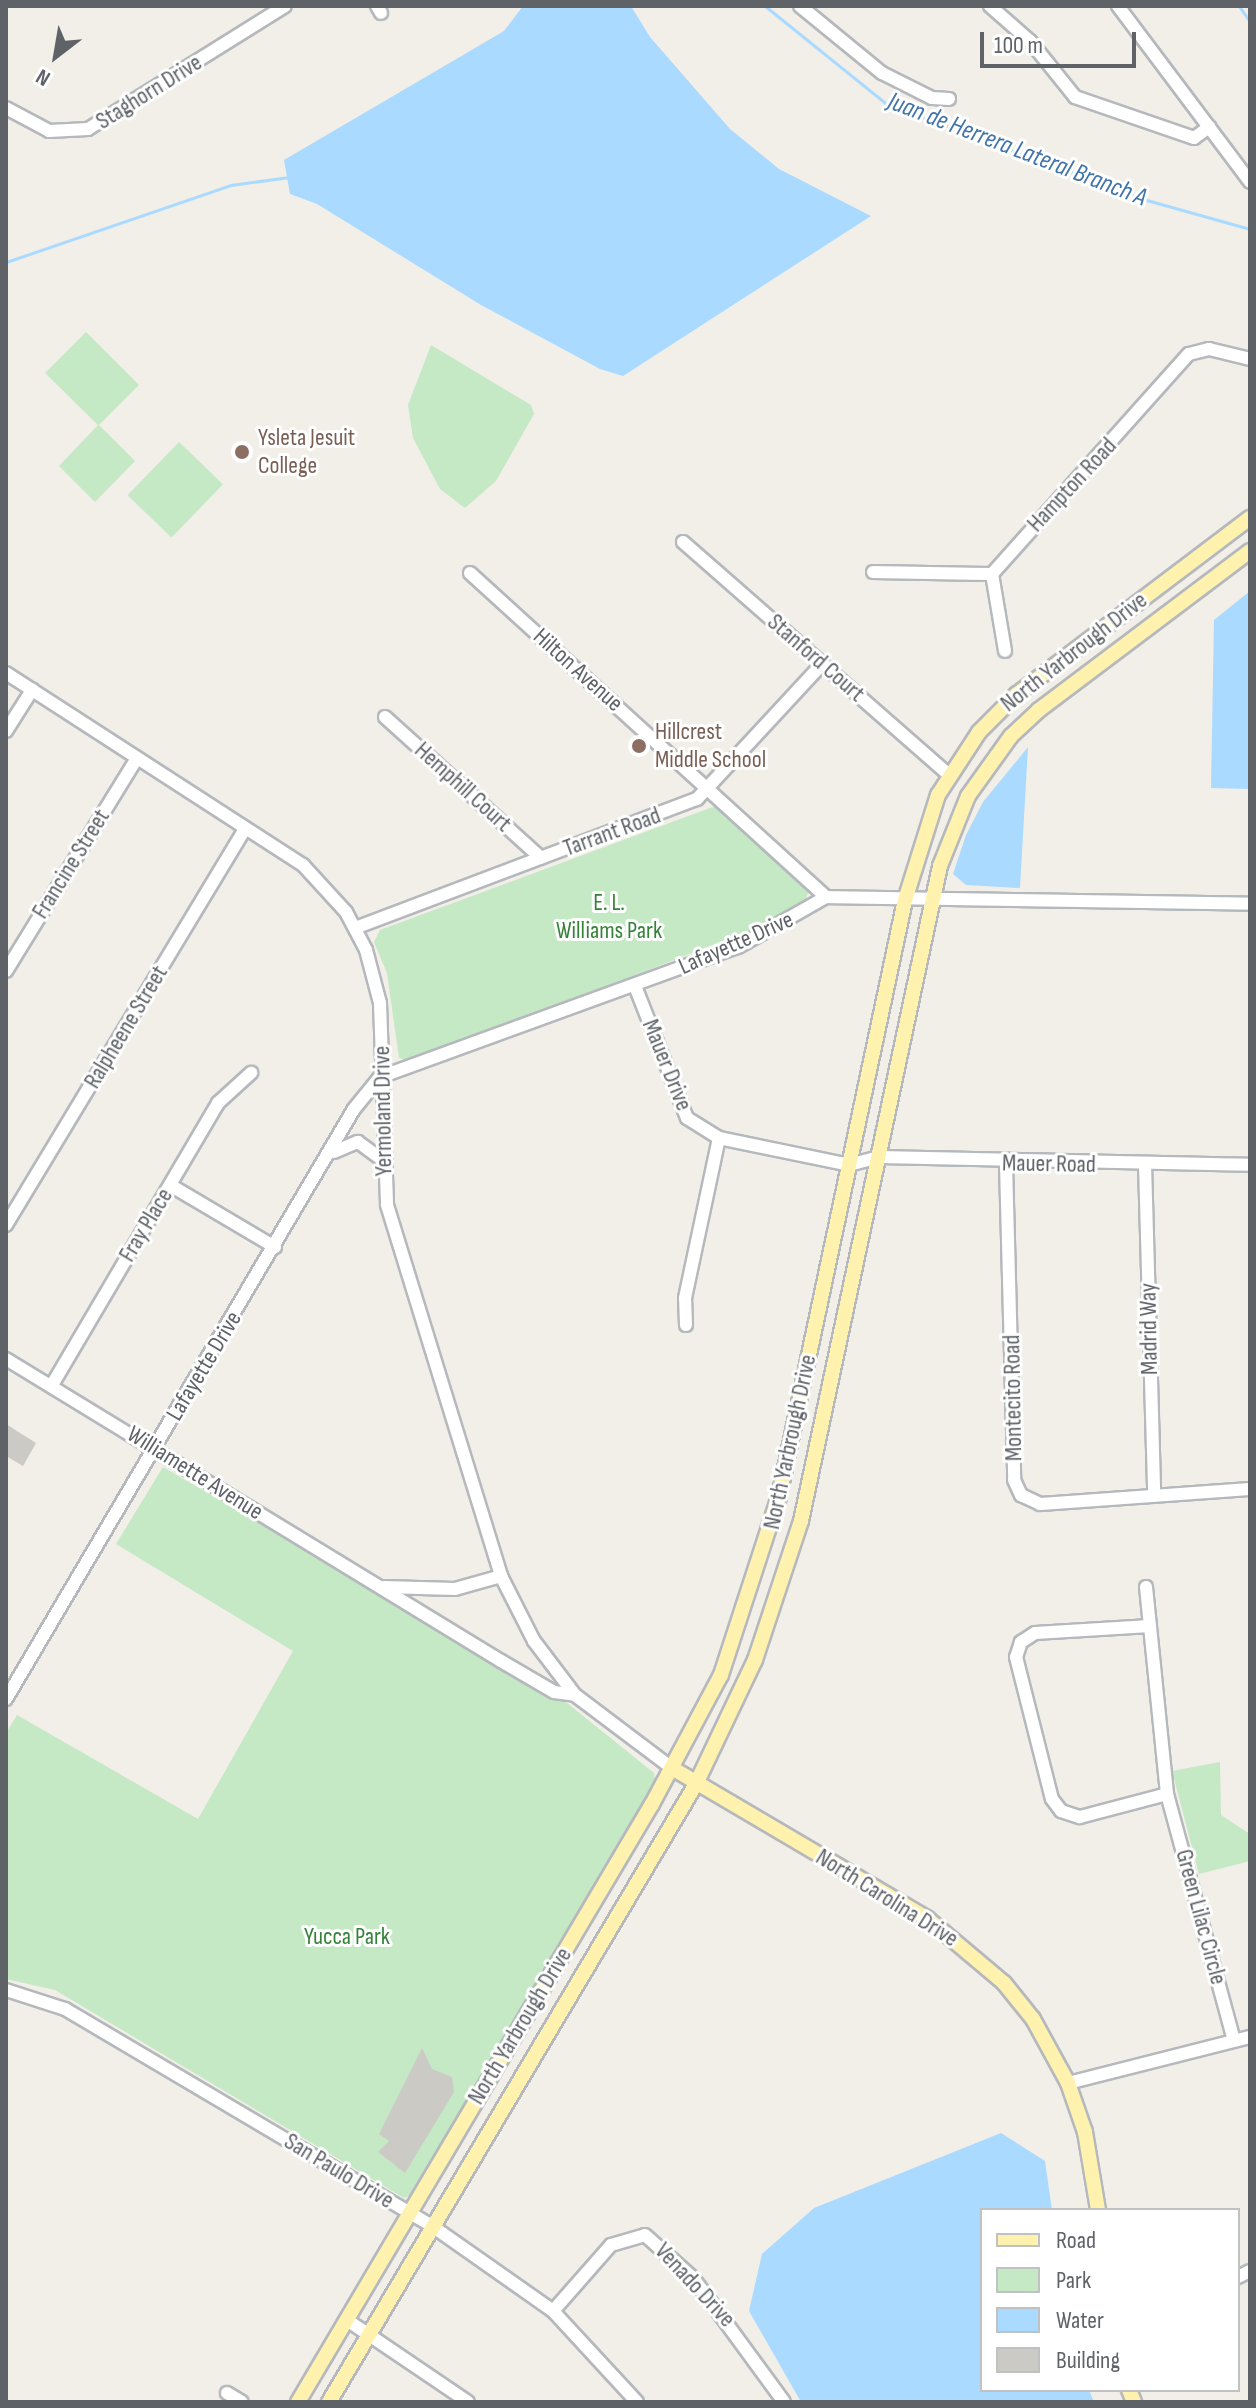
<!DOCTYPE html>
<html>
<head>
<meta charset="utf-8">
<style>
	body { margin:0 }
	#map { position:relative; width:1256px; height:2408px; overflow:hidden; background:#f1efe8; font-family:"Sofia Sans Condensed",sans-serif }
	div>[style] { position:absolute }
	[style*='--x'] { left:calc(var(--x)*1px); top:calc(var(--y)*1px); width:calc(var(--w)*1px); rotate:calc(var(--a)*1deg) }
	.green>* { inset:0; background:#c5e8c5; transform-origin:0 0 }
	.water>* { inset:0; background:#aadaff }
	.stream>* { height:3px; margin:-1.5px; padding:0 1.5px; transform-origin:1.5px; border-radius:1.5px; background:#aadaff }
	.building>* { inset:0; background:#cccac5 }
	.roads { filter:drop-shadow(2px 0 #b5b8bc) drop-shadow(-2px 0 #b5b8bc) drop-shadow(0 2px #b5b8bc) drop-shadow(0 -2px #b5b8bc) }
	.minor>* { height:12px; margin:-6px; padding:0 6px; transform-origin:6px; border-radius:6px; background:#fff }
	.major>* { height:14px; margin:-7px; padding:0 7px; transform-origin:7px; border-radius:7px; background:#fff2af }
	.dots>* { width:22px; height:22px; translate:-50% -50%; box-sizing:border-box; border:4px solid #fff; border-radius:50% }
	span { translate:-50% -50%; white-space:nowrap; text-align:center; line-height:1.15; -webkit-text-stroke:6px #fff; paint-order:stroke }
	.street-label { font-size:24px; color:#5f6368 }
	.education-label { font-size:24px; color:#785e54 }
	.left { translate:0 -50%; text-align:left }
	.park-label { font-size:24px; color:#348238 }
	.water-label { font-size:26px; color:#4174aa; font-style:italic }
	.frame { position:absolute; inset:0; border:8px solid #5f6368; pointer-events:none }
	.legend { position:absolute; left:980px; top:2208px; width:260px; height:184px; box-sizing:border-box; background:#fff; border:2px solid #bfc1c3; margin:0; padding:10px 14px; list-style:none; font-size:24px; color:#5f6368 }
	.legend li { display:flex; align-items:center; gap:16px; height:40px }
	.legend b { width:40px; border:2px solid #bfc1c3 }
	.north { position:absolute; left:16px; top:16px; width:80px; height:80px; -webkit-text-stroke:6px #fff; paint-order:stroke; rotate:211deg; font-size:22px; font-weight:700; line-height:32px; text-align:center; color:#5f6368 }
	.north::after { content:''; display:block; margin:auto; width:28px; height:36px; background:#5f6368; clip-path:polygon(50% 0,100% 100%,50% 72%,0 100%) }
	.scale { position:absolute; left:980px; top:32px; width:156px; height:36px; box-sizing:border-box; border:4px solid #5f6368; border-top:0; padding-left:10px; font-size:24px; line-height:28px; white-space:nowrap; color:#5f6368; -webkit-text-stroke:6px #fff; paint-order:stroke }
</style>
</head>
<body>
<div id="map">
	<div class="green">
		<div style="clip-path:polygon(86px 332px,139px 385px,99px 425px,135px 461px,95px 502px,59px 466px,98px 425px,45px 373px)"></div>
		<div style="clip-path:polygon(431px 345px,531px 405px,534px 414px,496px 481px,465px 508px,440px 489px,413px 438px,408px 405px)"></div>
		<div style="left:179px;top:442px;width:61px;height:74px;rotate:44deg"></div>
		<div style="clip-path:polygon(718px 805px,809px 887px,806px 900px,789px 915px,413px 1062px,399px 1058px,387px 973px,374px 942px,380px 930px)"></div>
		<div style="clip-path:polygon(163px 1467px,567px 1703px,654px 1773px,656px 1785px,415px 2193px,404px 2198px,55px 1990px,6px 1979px,6px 1733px,17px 1715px,198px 1819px,293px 1651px,116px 1544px)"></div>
		<div style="clip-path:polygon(1220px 1762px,1221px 1815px,1250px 1834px,1250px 1861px,1199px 1874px,1172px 1771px)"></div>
	</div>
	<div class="water">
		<div style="clip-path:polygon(523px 6px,631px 6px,650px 37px,730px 129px,779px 169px,871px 216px,623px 376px,600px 369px,481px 305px,317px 204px,290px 194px,284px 160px,504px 31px)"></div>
		<div style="clip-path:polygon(1250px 591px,1250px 789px,1211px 788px,1214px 620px)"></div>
		<div style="clip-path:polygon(1028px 747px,1020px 888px,966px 885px,953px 874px,966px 835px,983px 802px)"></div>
		<div style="clip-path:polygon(1001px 2133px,1045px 2161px,1052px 2210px,982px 2210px,982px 2390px,1089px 2390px,1094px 2402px,801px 2402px,749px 2311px,762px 2254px,814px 2208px)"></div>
	</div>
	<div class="stream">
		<div style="--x:765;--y:6;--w:154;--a:38.9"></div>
		<div style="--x:885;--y:103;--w:275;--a:20.4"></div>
		<div style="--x:1143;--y:199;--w:111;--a:15.7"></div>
		<div style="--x:1239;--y:6;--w:19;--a:55"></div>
		<div style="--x:6;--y:262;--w:238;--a:-18.9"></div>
		<div style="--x:231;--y:185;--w:59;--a:-7.9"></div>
	</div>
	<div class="building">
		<div style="clip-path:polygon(6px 1424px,36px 1443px,23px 1466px,6px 1456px)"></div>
		<div style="clip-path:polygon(422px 2048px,432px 2069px,452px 2077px,454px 2092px,405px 2173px,378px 2152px,389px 2141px,379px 2134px)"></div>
	</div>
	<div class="roads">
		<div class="minor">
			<div style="--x:377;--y:6;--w:8;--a:60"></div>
			<div style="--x:800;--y:6;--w:106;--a:39.3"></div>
			<div style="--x:882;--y:73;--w:56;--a:26.6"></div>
			<div style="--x:932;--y:98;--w:17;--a:3"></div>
			<div style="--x:990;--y:6;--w:53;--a:41.2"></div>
			<div style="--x:1030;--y:41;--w:72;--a:51.2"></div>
			<div style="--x:1075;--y:97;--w:126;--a:19"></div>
			<div style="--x:1194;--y:138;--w:19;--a:-36"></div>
			<div style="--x:1118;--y:6;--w:220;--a:53.1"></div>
			<div style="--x:6;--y:108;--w:49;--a:28.1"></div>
			<div style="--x:49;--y:131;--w:39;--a:-3"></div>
			<div style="--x:88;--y:129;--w:232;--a:-32"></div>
			<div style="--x:683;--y:542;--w:354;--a:41.2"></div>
			<div style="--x:873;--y:572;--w:119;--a:1"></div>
			<div style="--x:992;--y:574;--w:295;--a:-48.2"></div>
			<div style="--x:1189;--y:354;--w:21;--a:-14"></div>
			<div style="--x:1209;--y:349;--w:42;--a:13.7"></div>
			<div style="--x:470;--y:573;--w:481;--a:42.3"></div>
			<div style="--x:992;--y:574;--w:78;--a:80.4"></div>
			<div style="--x:6;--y:673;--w:354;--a:32.9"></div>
			<div style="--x:303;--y:865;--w:64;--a:47.5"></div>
			<div style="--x:346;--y:912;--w:43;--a:62.2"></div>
			<div style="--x:366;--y:950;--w:55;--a:75.2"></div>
			<div style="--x:380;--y:1003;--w:202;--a:88"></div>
			<div style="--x:387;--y:1205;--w:388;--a:72.9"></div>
			<div style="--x:501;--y:1576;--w:73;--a:63.1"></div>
			<div style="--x:534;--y:1641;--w:68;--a:52.8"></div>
			<div style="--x:575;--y:1695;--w:121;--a:37"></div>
			<div style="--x:385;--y:717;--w:210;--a:42.1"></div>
			<div style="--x:6;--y:731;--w:49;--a:-57.6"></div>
			<div style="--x:355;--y:928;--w:366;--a:-20.7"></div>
			<div style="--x:697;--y:799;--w:184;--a:-47.2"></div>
			<div style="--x:6;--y:971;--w:250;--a:-58.4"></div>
			<div style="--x:635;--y:986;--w:142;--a:68.5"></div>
			<div style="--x:687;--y:1118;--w:38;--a:32"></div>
			<div style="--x:719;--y:1138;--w:133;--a:11.7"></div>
			<div style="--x:849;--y:1165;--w:31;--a:-15"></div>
			<div style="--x:879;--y:1157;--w:371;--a:1.2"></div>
			<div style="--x:334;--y:1152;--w:26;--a:-23"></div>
			<div style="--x:358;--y:1142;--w:29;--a:36"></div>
			<div style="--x:1006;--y:1164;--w:316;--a:88.5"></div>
			<div style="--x:1014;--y:1480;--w:17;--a:65"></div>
			<div style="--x:1021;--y:1495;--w:21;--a:25"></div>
			<div style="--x:1040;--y:1504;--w:211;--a:-4.1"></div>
			<div style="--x:1145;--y:1164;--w:330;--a:88.4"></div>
			<div style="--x:170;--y:1185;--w:122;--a:30.6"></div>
			<div style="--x:6;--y:1225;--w:463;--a:-58.9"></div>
			<div style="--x:686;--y:1325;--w:27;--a:-92"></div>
			<div style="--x:685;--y:1298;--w:164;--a:-78"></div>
			<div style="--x:6;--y:1359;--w:580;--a:31.39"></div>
			<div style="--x:501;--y:1661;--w:61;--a:30.3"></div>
			<div style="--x:554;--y:1692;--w:21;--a:8"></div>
			<div style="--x:52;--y:1385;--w:327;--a:-59.5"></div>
			<div style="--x:218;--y:1103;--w:45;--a:-42.3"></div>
			<div style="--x:384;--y:1587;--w:71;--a:1.6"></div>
			<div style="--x:455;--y:1589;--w:48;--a:-15.8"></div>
			<div style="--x:1146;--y:1587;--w:208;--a:84.2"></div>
			<div style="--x:1167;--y:1794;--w:255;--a:74.8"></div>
			<div style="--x:1150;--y:1626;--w:115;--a:176.5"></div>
			<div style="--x:1035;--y:1633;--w:17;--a:147"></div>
			<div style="--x:1021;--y:1642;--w:16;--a:108"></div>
			<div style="--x:1016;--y:1657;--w:146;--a:75.8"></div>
			<div style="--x:1052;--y:1799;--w:15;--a:53"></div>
			<div style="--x:1061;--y:1811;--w:20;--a:18"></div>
			<div style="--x:1080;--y:1817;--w:90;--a:-14.8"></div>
			<div style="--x:6;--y:1699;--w:685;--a:-59.47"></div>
			<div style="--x:354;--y:1109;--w:41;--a:-50.9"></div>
			<div style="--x:380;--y:1077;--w:381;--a:-20"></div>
			<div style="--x:738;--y:947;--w:101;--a:-29.6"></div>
			<div style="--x:826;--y:897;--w:424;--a:0.9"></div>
			<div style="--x:6;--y:1990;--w:62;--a:17.9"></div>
			<div style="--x:65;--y:2009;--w:430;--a:30.6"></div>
			<div style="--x:435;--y:2228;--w:144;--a:35.1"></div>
			<div style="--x:553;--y:2311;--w:124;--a:47.3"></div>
			<div style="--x:1068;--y:2083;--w:188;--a:-14.2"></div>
			<div style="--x:1238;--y:2277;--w:13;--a:-27"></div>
			<div style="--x:553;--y:2311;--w:88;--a:-48.7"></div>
			<div style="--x:611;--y:2245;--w:35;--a:-16"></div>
			<div style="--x:645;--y:2235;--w:66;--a:41.9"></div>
			<div style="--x:694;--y:2279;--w:152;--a:53.8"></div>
			<div style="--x:347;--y:2320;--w:146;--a:34.1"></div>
			<div style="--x:227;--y:2393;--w:17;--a:31"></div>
		</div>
		<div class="major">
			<div style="--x:672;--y:1768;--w:297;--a:30.5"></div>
			<div style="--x:928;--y:1919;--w:99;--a:40.1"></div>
			<div style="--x:1004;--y:1983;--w:46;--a:51.1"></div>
			<div style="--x:1033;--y:2019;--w:73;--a:61.3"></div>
			<div style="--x:1068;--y:2083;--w:52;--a:70.9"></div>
			<div style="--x:1085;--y:2132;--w:79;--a:80.5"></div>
			<div style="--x:1129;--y:2390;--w:13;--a:67"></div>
			<div style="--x:298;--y:2402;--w:695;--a:-59.38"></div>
			<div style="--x:652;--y:1804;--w:146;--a:-61.9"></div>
			<div style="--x:721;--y:1675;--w:187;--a:-72"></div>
			<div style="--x:779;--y:1497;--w:610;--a:-78.08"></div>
			<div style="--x:905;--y:900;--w:110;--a:-72.6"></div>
			<div style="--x:938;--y:795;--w:75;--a:-56.9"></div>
			<div style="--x:979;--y:732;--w:54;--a:-45"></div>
			<div style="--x:1017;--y:694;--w:292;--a:-37.1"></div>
			<div style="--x:329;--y:2402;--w:719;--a:-59.3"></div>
			<div style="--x:696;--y:1784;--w:137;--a:-64.6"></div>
			<div style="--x:755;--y:1660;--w:146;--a:-71.7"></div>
			<div style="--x:801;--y:1521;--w:670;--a:-78.02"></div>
			<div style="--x:940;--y:866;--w:75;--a:-68.2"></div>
			<div style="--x:968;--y:796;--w:74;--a:-54.4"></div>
			<div style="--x:1011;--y:736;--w:38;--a:-43"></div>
			<div style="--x:1039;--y:710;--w:264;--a:-37"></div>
		</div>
	</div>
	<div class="dots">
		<div style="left:242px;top:452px;background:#8d6e63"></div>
		<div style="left:639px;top:746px;background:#8d6e63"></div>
	</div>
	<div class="street-label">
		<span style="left:149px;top:92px;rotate:-32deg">Staghorn Drive</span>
		<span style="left:1072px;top:485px;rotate:-47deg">Hampton Road</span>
		<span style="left:1074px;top:652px;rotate:-38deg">North Yarbrough Drive</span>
		<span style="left:816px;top:658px;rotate:41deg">Stanford Court</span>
		<span style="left:578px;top:670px;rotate:42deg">Hilton Avenue</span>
		<span style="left:463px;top:787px;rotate:42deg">Hemphill Court</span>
		<span style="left:612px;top:832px;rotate:-20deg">Tarrant Road</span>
		<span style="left:71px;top:864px;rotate:-58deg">Francine Street</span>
		<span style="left:736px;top:943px;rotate:-24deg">Lafayette Drive</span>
		<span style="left:126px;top:1027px;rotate:-59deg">Ralpheene Street</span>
		<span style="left:667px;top:1065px;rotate:68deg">Mauer Drive</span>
		<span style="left:383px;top:1111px;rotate:-91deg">Yermoland Drive</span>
		<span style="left:1049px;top:1164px;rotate:1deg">Mauer Road</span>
		<span style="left:146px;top:1225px;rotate:-59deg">Fray Place</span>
		<span style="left:1149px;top:1329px;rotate:-91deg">Madrid Way</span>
		<span style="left:204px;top:1366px;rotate:-59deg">Lafayette Drive</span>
		<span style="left:1013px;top:1398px;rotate:-91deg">Montecito Road</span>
		<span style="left:790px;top:1442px;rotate:-78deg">North Yarbrough Drive</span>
		<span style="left:195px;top:1473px;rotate:32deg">Williamette Avenue</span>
		<span style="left:887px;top:1898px;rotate:32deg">North Carolina Drive</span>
		<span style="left:1201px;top:1917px;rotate:75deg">Green Lilac Circle</span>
		<span style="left:520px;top:2026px;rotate:-59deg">North Yarbrough Drive</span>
		<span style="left:339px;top:2171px;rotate:31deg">San Paulo Drive</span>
		<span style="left:695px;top:2285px;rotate:47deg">Venado Drive</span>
	</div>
	<div class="education-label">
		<span class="left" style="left:258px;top:452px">Ysleta Jesuit<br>College</span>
		<span class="left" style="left:655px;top:746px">Hillcrest<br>Middle School</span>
	</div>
	<div class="park-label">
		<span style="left:609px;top:917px">E. L.<br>Williams Park</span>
		<span style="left:347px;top:1937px">Yucca Park</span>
	</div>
	<div class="water-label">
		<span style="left:1017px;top:150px;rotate:21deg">Juan de Herrera Lateral Branch A</span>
	</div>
	<div class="frame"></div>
	<ul class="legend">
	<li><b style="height:10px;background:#fff2af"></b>Road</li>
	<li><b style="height:22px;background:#c5e8c5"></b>Park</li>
	<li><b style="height:22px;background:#aadaff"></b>Water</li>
	<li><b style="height:22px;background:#cccac5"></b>Building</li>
	</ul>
	<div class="north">N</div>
	<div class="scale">100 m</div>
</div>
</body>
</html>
